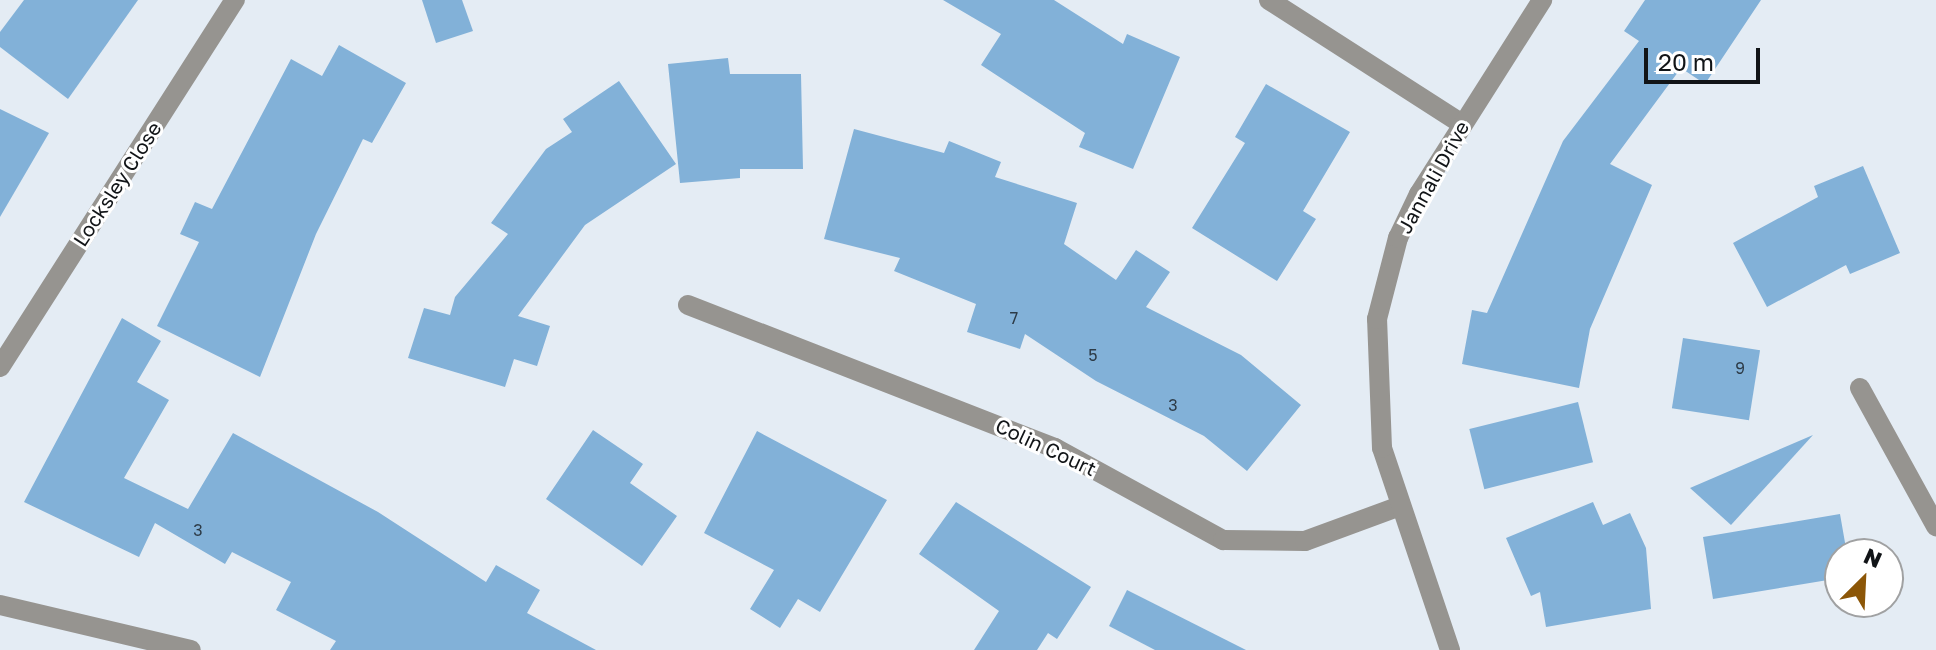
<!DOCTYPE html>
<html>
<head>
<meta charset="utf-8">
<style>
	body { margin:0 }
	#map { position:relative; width:1936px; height:650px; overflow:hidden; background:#e4ecf4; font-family:"Golos Text",sans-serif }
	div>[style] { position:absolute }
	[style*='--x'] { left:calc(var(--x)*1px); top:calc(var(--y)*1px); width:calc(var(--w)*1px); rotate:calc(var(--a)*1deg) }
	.building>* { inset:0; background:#82b1d8; transform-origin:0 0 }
	.street>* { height:20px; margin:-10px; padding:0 10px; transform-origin:10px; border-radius:10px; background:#969490 }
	span { translate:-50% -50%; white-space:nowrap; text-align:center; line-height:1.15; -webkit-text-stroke:6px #fff; paint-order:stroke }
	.number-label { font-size:16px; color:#2d3b47 }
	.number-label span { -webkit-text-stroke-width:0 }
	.street-label { font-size:20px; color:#111417 }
	.north { position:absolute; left:1824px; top:538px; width:80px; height:80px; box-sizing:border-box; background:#fff; border:2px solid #a0a1a2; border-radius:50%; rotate:24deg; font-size:22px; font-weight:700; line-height:32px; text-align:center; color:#111417 }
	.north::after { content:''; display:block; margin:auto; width:28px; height:36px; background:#8c5607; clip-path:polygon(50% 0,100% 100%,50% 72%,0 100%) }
	.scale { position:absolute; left:1644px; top:48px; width:116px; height:36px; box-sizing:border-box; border:4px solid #111417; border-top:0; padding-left:10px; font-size:24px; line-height:28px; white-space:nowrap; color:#111417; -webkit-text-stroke:6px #fff; paint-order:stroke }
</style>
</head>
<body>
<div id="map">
	<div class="building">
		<div style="clip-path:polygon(24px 0,138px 0,68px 99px,0 47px,0 32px)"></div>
		<div style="clip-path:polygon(422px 0,462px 0,473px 31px,436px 43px)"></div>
		<div style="clip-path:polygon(943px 0,1054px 0,1123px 44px,1127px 34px,1180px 57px,1133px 169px,1079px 147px,1085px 133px,981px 65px,1001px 34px)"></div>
		<div style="clip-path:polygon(1645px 0,1761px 0,1705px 84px,1681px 68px,1610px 164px,1652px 185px,1590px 329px,1579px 388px,1462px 364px,1472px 310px,1487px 313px,1563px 141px,1639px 41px,1624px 31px)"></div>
		<div style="clip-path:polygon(339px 45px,406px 83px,372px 143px,363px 139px,316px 234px,260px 377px,157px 326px,199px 242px,180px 234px,195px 202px,212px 209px,291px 59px,322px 76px)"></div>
		<div style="clip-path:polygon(728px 58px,730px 74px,801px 74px,803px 169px,740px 169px,740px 178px,680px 183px,668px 64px)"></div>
		<div style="clip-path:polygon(619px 81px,676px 164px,585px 225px,518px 316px,550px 326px,537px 366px,514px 359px,505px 387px,408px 358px,424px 308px,450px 315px,455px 297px,508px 234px,491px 223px,546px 149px,572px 132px,563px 119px)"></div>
		<div style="clip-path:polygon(1266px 84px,1350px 132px,1303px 211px,1316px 219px,1277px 281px,1192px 228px,1245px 143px,1235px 137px)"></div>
		<div style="clip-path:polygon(0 109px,49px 133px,0 217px)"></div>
		<div style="clip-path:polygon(854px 129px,944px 153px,949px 141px,1001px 162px,995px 177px,1077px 203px,1064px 244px,1116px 280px,1136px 250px,1170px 272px,1146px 307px,1241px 355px,1301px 405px,1247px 471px,1204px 436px,1096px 381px,1025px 334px,1020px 349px,967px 332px,976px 304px,894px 271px,900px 258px,824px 239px)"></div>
		<div style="clip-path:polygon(1863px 166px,1900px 253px,1850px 274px,1846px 265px,1767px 307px,1733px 243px,1818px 197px,1814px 186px)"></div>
		<div style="clip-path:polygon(122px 318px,161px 341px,137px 382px,169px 400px,124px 478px,188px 509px,233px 433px,378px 512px,486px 582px,496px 565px,540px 590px,527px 613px,596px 650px,330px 650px,336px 641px,276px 610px,291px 582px,232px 552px,225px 564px,155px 523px,139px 557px,24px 502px)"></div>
		<div style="left:1683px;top:338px;width:78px;height:71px;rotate:9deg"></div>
		<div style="left:1578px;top:402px;width:62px;height:112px;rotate:76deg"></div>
		<div style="clip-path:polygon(593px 430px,643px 464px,630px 483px,677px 516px,642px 566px,546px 499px)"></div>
		<div style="clip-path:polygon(757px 431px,887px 500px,820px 612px,798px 599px,780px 628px,750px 609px,774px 570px,704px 533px)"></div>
		<div style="clip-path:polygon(1813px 435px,1731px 525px,1690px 488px)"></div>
		<div style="clip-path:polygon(956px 502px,1091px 587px,1057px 639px,1048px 633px,1037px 650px,974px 650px,999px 611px,919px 554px)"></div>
		<div style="clip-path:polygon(1593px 502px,1603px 525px,1630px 513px,1646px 548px,1651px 609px,1546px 627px,1540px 592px,1531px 596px,1506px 538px)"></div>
		<div style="clip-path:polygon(1840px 514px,1847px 554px,1840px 554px,1840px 578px,1713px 599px,1703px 537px)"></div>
		<div style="clip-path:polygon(1127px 590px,1246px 650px,1155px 650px,1109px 626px)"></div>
	</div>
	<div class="street">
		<div style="--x:1269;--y:0;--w:229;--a:32.7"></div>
		<div style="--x:688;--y:305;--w:394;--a:21.3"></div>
		<div style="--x:1055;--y:448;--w:192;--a:28.7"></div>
		<div style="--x:1223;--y:540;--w:82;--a:0.7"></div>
		<div style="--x:1305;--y:541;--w:101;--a:-20.2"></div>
		<div style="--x:0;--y:367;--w:436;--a:-57.4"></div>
		<div style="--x:1860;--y:388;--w:158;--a:61.2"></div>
		<div style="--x:0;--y:605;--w:196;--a:13.3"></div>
		<div style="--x:1450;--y:650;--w:213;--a:-108.6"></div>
		<div style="--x:1382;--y:448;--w:129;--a:-92.2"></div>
		<div style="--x:1377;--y:319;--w:84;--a:-75.5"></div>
		<div style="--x:1398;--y:238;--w:49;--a:-64.5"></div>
		<div style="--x:1419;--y:194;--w:230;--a:-57.6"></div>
	</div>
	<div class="number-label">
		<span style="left:1014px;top:318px">7</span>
		<span style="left:1093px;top:355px">5</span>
		<span style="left:1740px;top:368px">9</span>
		<span style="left:1173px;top:405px">3</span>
		<span style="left:198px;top:530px">3</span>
	</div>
	<div class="street-label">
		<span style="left:1433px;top:177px;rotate:-61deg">Jannali Drive</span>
		<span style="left:117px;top:184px;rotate:-57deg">Locksley Close</span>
		<span style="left:1046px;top:447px;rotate:25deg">Colin Court</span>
	</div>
	<div class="north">N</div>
	<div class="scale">20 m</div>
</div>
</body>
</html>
